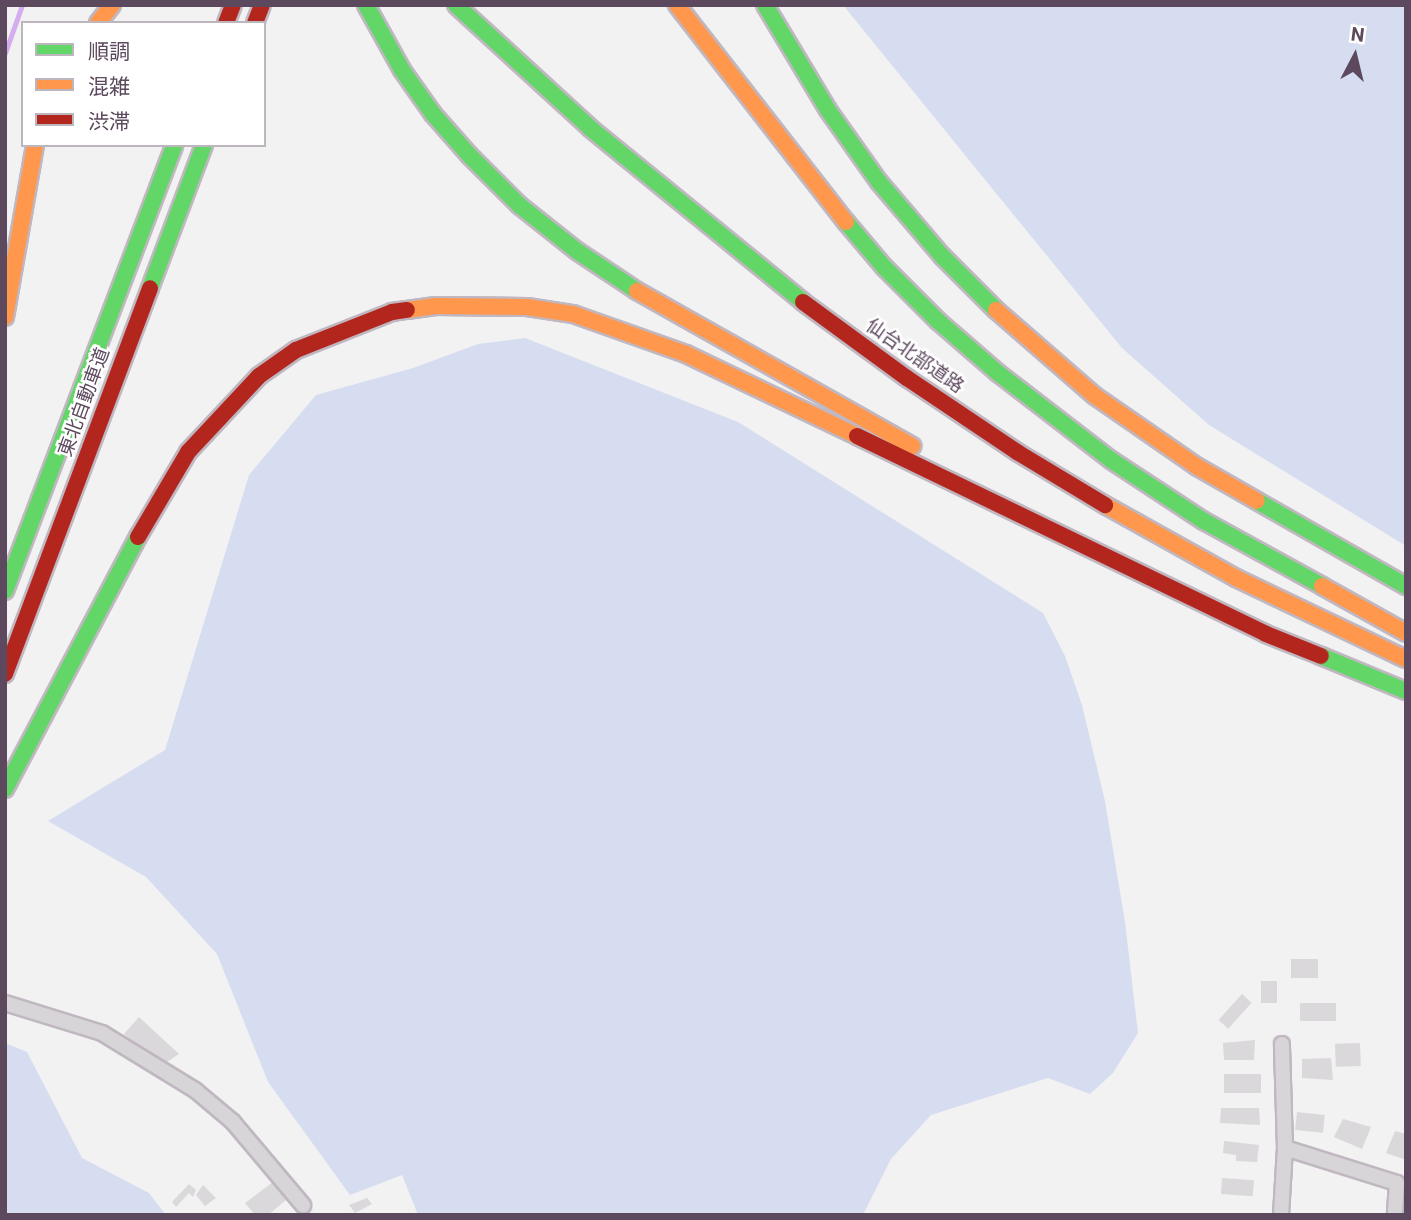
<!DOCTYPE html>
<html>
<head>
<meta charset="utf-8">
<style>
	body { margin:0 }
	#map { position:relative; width:1411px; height:1220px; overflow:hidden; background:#f2f2f2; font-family:Roboto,"Noto Sans JP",sans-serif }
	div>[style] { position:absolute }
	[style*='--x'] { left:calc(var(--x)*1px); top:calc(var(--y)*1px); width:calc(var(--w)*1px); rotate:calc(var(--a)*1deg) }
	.green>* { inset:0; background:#d7ddf0 }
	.stream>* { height:5px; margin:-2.5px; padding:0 2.5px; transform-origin:2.5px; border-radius:2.5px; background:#d4adee }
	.building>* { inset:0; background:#dad8da; transform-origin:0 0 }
	.roads { filter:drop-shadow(2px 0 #c0b7c1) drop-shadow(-2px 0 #c0b7c1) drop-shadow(0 2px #c0b7c1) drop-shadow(0 -2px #c0b7c1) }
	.street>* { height:14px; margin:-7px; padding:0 7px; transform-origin:7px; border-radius:7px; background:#d8d5d9 }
	.fast>* { height:16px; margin:-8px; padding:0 8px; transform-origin:8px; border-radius:8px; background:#63d668 }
	.slow>* { height:16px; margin:-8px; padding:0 8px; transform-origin:8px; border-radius:8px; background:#ff974d }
	.jam>* { height:16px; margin:-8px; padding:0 8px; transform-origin:8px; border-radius:8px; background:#b3261e }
	span { translate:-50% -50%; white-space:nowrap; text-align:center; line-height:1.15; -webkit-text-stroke:5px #fff; paint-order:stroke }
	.street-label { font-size:19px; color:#5c495e }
	.frame { position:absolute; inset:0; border:7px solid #5c495e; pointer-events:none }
	.legend { position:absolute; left:21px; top:21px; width:245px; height:126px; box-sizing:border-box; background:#fff; border:2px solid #beb6bf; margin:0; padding:9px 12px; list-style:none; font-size:21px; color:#5c495e }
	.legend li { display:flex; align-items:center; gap:14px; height:35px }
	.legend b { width:35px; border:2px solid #beb6bf }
	.north { position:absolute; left:1320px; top:21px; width:70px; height:70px; -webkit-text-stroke:5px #fff; paint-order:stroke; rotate:7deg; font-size:19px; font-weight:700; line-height:28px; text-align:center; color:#5c495e }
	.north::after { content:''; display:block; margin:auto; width:24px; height:32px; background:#5c495e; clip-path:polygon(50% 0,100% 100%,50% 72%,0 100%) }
</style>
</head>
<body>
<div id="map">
	<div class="green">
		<div style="clip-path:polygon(843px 5px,1406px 5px,1406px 546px,1209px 425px,1122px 348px)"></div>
		<div style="clip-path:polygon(525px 338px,738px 422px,1043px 613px,1065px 656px,1082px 705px,1105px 801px,1125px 922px,1138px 1033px,1113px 1073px,1090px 1094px,1048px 1078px,931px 1115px,891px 1159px,863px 1215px,418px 1215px,402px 1175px,350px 1195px,268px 1082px,217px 954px,146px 877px,48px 821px,165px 750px,249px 475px,316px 395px,413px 368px,478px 344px)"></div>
		<div style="clip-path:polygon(5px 1043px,27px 1052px,82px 1158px,149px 1193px,166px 1215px,5px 1215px)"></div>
	</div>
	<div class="stream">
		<div style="--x:5;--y:53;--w:51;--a:-70.5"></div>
	</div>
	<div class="building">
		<div style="left:1318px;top:959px;width:19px;height:27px;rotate:90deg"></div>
		<div style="left:1261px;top:981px;width:16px;height:22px"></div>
		<div style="left:1242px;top:994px;width:13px;height:35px;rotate:42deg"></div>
		<div style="left:1300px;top:1003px;width:36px;height:18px"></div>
		<div style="clip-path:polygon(139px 1017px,179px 1054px,161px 1066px,124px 1034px)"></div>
		<div style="clip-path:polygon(1255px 1040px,1254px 1060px,1224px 1060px,1223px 1043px)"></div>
		<div style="left:1360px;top:1043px;width:23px;height:25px;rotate:88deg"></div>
		<div style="clip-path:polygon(1331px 1058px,1333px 1080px,1302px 1078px,1302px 1059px)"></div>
		<div style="left:1224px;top:1074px;width:37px;height:19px"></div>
		<div style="clip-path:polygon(1221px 1108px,1259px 1108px,1260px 1125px,1220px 1123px)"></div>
		<div style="left:1297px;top:1112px;width:28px;height:18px;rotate:6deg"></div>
		<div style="clip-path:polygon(1343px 1119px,1371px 1127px,1362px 1149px,1334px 1137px)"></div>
		<div style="clip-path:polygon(1395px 1131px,1406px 1134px,1406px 1160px,1386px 1153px)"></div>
		<div style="clip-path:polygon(1224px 1141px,1259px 1145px,1257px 1162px,1236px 1161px,1236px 1155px,1223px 1153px)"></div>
		<div style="left:1222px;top:1178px;width:32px;height:16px;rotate:4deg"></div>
		<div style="clip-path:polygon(273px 1182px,286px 1200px,268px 1215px,255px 1215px,245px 1203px)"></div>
		<div style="clip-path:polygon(189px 1184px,196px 1190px,193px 1197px,189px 1193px,176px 1207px,172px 1202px)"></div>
		<div style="clip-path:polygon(203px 1185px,216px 1198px,205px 1206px,196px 1195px)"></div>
		<div style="clip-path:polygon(367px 1198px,372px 1204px,355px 1213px,349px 1205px)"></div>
	</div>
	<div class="roads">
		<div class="street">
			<div style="--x:5;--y:1003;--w:102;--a:17.2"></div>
			<div style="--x:102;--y:1033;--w:109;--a:31.5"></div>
			<div style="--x:195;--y:1090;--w:50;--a:40.1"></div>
			<div style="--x:233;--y:1122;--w:109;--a:49.9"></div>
			<div style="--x:1285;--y:1148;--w:117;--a:17.4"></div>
			<div style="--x:1397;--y:1183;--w:32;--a:94"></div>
			<div style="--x:1281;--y:1215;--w:67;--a:-86.6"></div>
			<div style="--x:1285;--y:1148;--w:104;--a:-91.7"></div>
		</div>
		<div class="fast">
			<div style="--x:366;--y:5;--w:74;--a:61"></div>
			<div style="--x:402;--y:70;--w:54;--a:54.8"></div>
			<div style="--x:433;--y:114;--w:55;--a:48.7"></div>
			<div style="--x:469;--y:155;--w:71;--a:45"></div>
			<div style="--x:519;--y:205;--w:74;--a:38.4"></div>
			<div style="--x:577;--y:251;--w:72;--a:33.7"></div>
			<div style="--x:456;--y:5;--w:182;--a:42.5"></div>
			<div style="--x:590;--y:128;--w:275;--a:39.2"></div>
			<div style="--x:765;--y:5;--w:122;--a:59"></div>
			<div style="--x:828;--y:110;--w:88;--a:54.7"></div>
			<div style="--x:879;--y:182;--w:97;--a:49.6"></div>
			<div style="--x:942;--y:256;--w:76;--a:45"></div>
			<div style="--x:846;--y:222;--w:59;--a:49.8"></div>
			<div style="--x:884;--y:267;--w:76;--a:45"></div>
			<div style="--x:938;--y:321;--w:79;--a:40.9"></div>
			<div style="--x:998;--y:373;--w:143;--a:37.6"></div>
			<div style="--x:1111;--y:460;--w:111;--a:33.3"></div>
			<div style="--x:1204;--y:521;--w:135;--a:28.8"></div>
			<div style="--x:150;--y:288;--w:153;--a:-69.3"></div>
			<div style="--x:1257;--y:501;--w:172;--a:29.7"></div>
			<div style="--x:5;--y:591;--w:477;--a:-69.2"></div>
			<div style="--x:1321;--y:656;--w:92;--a:22.4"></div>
			<div style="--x:5;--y:789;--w:285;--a:-62.2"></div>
		</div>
		<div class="slow">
			<div style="--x:677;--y:5;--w:275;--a:52.1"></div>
			<div style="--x:98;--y:23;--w:23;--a:-52"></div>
			<div style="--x:637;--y:291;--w:316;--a:29.4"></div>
			<div style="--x:407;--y:310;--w:29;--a:-8"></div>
			<div style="--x:436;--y:306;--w:91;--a:0.6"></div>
			<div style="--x:527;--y:307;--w:47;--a:8.7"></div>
			<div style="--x:573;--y:314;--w:120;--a:19.5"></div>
			<div style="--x:686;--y:354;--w:190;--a:25.6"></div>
			<div style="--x:996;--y:310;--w:131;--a:41"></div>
			<div style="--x:1095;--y:396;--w:123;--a:34.7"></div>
			<div style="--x:1196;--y:466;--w:70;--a:29.8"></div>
			<div style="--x:5;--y:317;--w:175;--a:-80.1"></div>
			<div style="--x:1105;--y:505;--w:150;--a:29.1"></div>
			<div style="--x:1236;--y:578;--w:188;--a:25.5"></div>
			<div style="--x:1322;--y:586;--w:96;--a:29.2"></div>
		</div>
		<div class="jam">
			<div style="--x:226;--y:23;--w:19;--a:-69"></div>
			<div style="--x:255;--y:23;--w:19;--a:-69"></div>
			<div style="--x:803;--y:302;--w:129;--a:36.2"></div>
			<div style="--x:907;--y:378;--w:133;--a:33.9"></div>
			<div style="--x:1017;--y:452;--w:103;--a:31.1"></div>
			<div style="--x:857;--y:436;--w:454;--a:25.8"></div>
			<div style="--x:1266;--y:634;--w:59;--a:21.8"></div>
			<div style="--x:138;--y:537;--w:99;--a:-59.5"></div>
			<div style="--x:188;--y:452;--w:104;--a:-46.9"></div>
			<div style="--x:259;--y:376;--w:45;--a:-35.1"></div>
			<div style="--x:296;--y:350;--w:103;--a:-21.6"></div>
			<div style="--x:392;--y:312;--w:15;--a:-8"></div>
			<div style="--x:5;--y:674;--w:412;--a:-69.4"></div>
		</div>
	</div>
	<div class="street-label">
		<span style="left:915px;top:356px;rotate:35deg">仙台北部道路</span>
		<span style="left:84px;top:402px;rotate:-70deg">東北自動車道</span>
	</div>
	<div class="frame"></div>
	<ul class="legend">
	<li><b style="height:9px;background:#63d668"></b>順調</li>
	<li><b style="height:9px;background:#ff974d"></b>混雑</li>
	<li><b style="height:9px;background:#b3261e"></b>渋滞</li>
	</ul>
	<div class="north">N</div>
</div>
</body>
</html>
